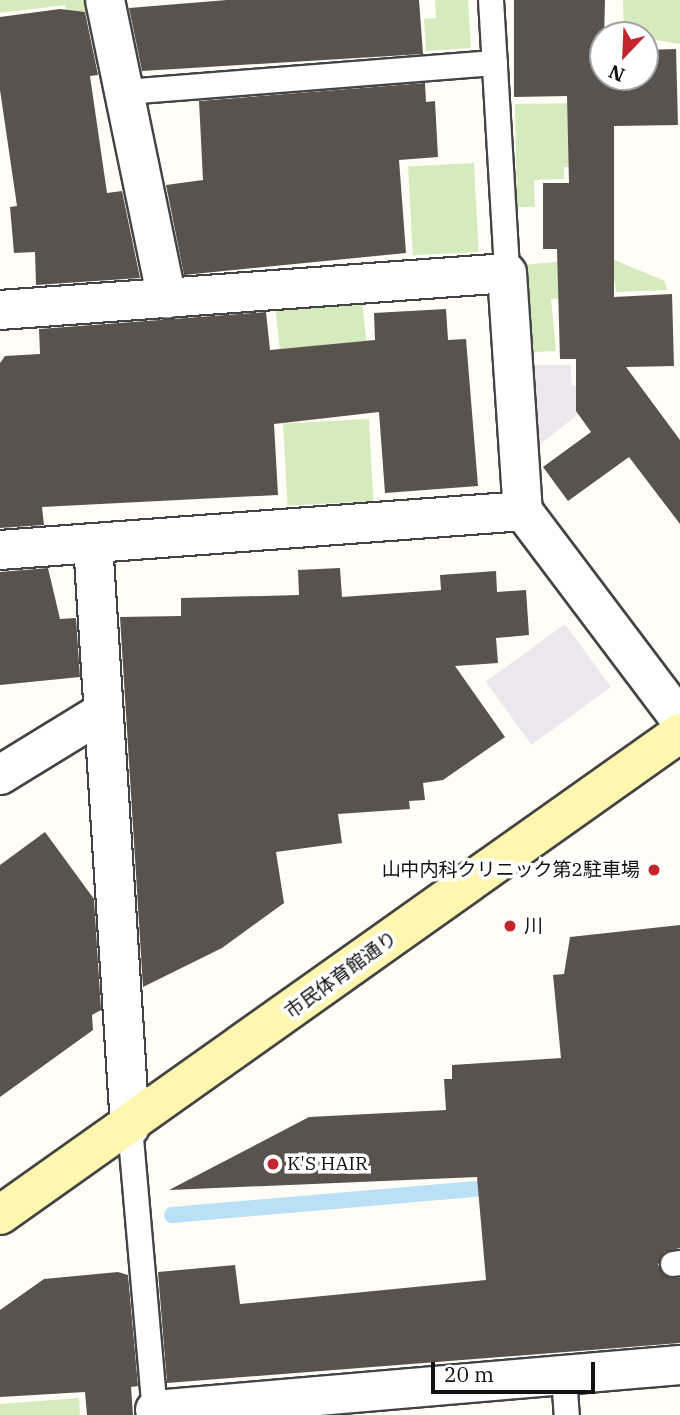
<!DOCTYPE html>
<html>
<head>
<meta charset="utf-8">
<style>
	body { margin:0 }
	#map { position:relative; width:680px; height:1415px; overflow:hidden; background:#fffdf5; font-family:"IBM Plex Serif","Noto Sans JP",serif }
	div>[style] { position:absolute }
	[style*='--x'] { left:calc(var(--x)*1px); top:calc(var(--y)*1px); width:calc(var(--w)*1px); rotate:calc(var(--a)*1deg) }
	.industrial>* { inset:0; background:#eee6ef; transform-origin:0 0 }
	.green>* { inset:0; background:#d5ebbd; transform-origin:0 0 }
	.stream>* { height:16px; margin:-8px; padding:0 8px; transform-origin:8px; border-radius:8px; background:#b9e0f7 }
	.building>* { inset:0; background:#5a524d }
	.roads { filter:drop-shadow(2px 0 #444) drop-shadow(-2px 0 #444) drop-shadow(0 2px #444) drop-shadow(0 -2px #444) }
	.lane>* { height:24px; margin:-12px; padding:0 12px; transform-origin:12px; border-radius:12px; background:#fff }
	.street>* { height:38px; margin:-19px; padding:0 19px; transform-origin:19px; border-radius:19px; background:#fff }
	.secondary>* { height:38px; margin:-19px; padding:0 19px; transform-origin:19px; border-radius:19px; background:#fff6b0 }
	.dots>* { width:19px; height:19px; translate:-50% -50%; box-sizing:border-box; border:4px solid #fff; border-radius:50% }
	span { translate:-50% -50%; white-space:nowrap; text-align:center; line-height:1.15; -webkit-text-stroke:7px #fff; paint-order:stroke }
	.poi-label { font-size:19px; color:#111 }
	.right { translate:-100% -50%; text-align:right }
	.left { translate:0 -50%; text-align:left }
	.street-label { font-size:19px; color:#111 }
	.north { position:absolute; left:589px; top:21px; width:70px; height:70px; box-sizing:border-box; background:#fff; border:2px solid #a0a0a0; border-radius:50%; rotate:203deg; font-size:19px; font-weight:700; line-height:28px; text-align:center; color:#111 }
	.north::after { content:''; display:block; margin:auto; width:24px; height:32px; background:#c4262e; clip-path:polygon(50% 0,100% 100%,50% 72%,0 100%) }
	.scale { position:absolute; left:431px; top:1362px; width:164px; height:32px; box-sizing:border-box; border:4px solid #111; border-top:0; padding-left:9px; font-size:21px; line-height:24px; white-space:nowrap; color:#111; -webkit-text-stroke:5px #fff; paint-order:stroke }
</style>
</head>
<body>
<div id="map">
	<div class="industrial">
		<div style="clip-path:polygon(531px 365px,570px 365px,572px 386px,612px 382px,613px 387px,539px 445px)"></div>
		<div style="left:565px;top:624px;width:78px;height:98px;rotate:54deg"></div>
	</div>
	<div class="green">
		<div style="clip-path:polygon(0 0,88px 0,92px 13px,67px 13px,65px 5px,0 13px)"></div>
		<div style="clip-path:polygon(435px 0,468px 0,471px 48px,426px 51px,424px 19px,436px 18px)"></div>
		<div style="clip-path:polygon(623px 0,680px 0,680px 44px,624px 35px)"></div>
		<div style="clip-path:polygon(590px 103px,612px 166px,564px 167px,564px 179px,534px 180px,535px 207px,517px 207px,515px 104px)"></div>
		<div style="left:474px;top:163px;width:89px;height:66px;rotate:87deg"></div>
		<div style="clip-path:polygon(607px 257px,665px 281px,667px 290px,616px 292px,615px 282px,579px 282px,581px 297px,551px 299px,556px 351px,534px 352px,524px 265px)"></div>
		<div style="left:362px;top:300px;width:41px;height:87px;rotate:84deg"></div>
		<div style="left:369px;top:419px;width:82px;height:86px;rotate:87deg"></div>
		<div style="clip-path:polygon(79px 1398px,80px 1415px,0 1415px,0 1404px)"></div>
	</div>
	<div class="stream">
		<div style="--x:172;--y:1215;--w:326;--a:-4.9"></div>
	</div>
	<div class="building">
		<div style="clip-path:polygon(227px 0,419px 0,423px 54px,142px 71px,129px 8px)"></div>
		<div style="clip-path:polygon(514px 0,605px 0,603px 77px,645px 77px,645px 50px,676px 49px,678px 125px,614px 126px,614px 297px,672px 294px,674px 366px,626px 367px,680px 440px,680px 524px,629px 457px,568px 501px,543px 467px,591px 432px,576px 411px,576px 359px,560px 359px,557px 249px,543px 249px,543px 183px,569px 183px,567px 96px,514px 97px)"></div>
		<div style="clip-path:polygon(60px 9px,85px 12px,98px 75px,90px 76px,107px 193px,122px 191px,140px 278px,36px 285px,35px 252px,14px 253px,10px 207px,17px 206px,0 90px,0 17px)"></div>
		<div style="clip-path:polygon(425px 83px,426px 102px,435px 101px,438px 157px,399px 160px,406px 253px,184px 275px,166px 185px,203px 180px,199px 101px)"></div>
		<div style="clip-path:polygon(446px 309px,448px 340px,466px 339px,478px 486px,385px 493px,379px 412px,274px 424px,278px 495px,42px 507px,44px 525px,0 528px,0 363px,5px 356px,40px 354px,39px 329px,266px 312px,270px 350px,375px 340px,374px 313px)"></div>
		<div style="clip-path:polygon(48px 568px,60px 619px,76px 618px,80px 677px,0 685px,0 572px)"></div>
		<div style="clip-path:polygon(340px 568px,342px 597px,441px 590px,440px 575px,496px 571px,497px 592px,526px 590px,529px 635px,496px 638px,498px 663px,455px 666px,505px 737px,443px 780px,423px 783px,425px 800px,409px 801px,410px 809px,338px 814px,342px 843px,276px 852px,284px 903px,222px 948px,143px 987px,120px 617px,181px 616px,181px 598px,299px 595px,298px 570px)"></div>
		<div style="clip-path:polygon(45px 832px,94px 899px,101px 1010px,92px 1015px,93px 1030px,0 1097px,0 865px)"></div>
		<div style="clip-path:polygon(680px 925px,680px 1248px,664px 1252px,658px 1265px,667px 1277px,680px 1278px,680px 1343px,167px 1383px,158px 1272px,235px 1265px,240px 1304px,486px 1280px,477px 1177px,169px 1190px,309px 1117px,446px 1110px,444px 1079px,452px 1079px,452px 1065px,561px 1058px,553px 975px,564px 974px,570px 937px)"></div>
		<div style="clip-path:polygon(118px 1272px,128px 1275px,138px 1386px,131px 1387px,133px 1415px,87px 1415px,85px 1392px,0 1397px,0 1310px,44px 1279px)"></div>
	</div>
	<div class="roads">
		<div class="lane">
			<div style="--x:491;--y:0;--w:273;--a:86.6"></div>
			<div style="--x:125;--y:92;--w:371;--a:-4.5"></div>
			<div style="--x:130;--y:1127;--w:289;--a:85"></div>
			<div style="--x:673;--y:1264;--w:7;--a:-8"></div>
			<div style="--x:564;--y:1376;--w:39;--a:86"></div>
		</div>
		<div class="street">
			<div style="--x:105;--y:0;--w:305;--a:78.3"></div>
			<div style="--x:0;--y:310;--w:508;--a:-4.17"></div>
			<div style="--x:507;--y:273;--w:239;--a:86.2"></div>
			<div style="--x:523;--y:511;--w:261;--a:53"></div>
			<div style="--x:93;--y:543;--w:585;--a:86.37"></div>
			<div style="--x:0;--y:550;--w:524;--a:-4.26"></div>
			<div style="--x:0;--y:775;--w:119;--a:-31.5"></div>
			<div style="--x:155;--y:1410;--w:527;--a:-4.9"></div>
		</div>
		<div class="secondary">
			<div style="--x:0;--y:1215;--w:834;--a:-35.33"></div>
		</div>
	</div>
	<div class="dots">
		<div style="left:654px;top:870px;background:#c4262e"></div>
		<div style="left:510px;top:926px;background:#c4262e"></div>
		<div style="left:273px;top:1164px;background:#c4262e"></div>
	</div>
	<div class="poi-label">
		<span class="right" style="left:640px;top:870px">山中内科クリニック第2駐車場</span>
		<span class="left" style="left:524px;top:926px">川</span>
		<span class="left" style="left:287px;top:1164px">K'S HAIR</span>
	</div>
	<div class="street-label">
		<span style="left:341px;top:975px;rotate:-36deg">市民体育館通り</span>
	</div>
	<div class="north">N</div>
	<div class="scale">20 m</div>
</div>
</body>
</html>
